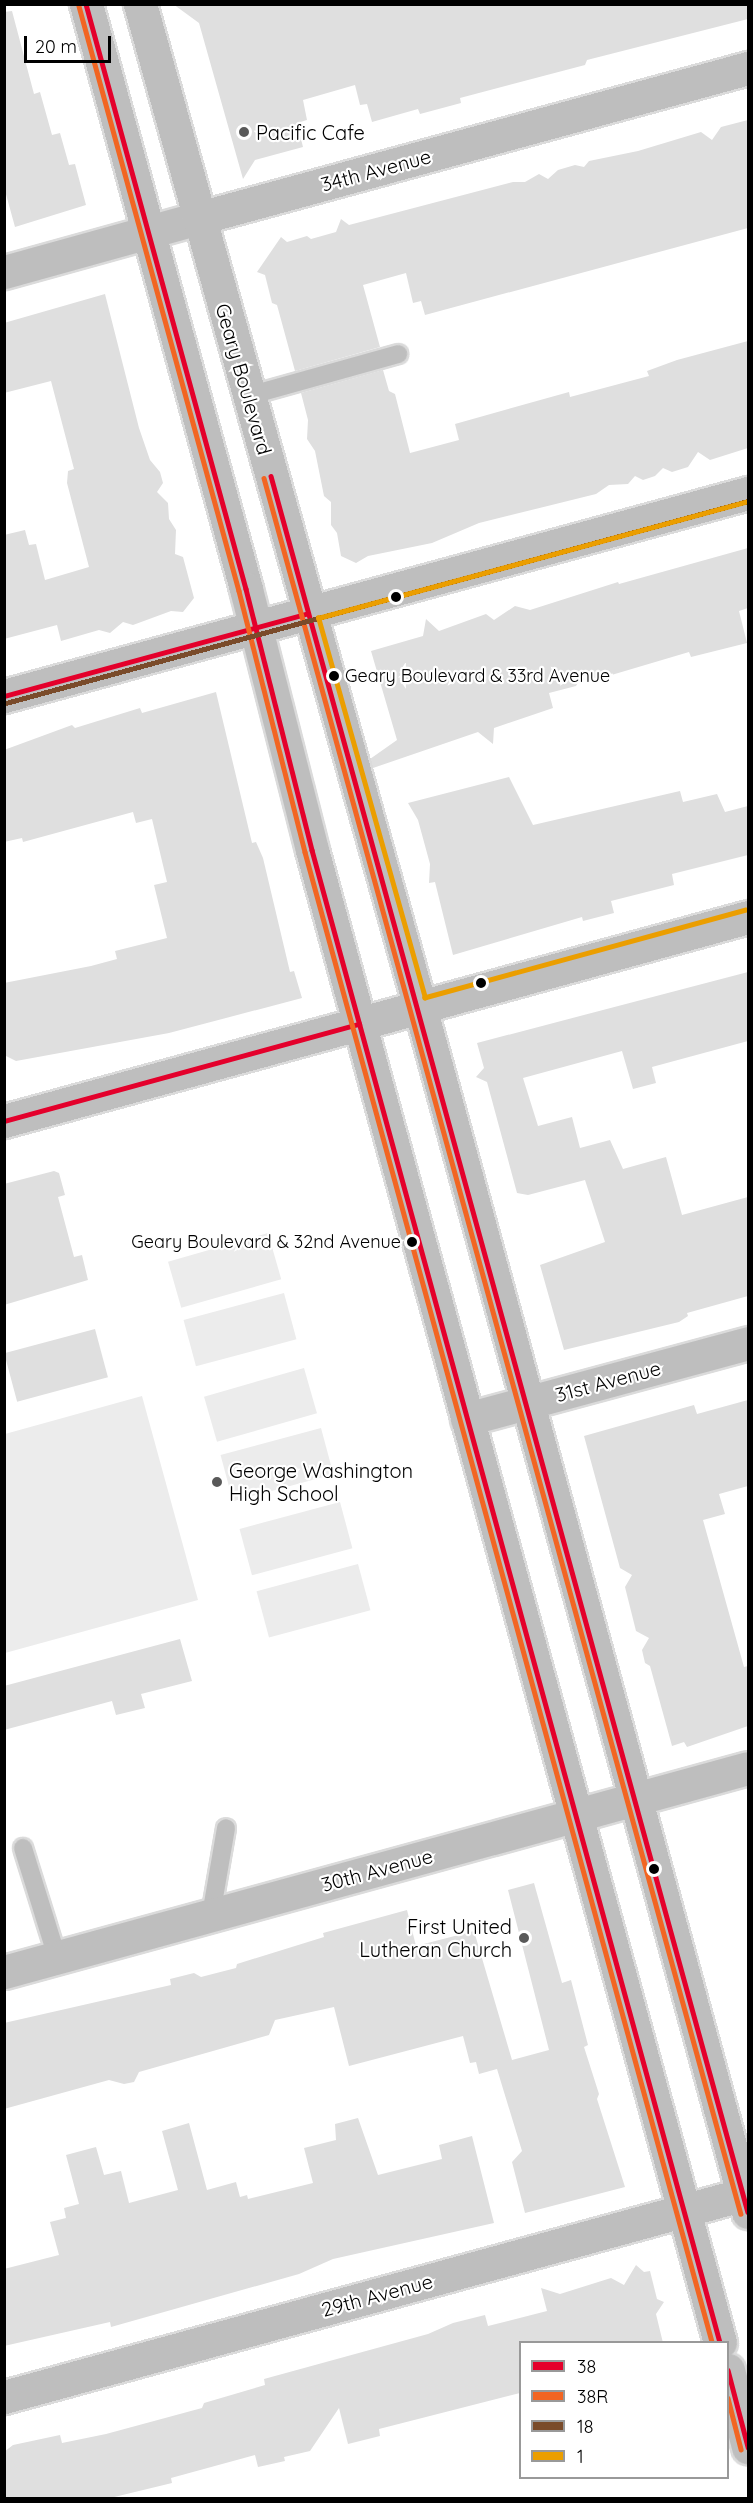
<!DOCTYPE html>
<html>
<head>
<meta charset="utf-8">
<style>
	body { margin:0 }
	#map { position:relative; width:753px; height:2503px; overflow:hidden; background:#fff; font-family:Quicksand,sans-serif }
	div>[style] { position:absolute }
	[style*='--x'] { left:calc(var(--x)*1px); top:calc(var(--y)*1px); width:calc(var(--w)*1px); rotate:calc(var(--a)*1deg) }
	.green>* { inset:0; background:#ececec; transform-origin:0 0 }
	.building>* { inset:0; background:#dfdfdf; transform-origin:0 0 }
	.roads { filter:drop-shadow(2px 0 #dbdbdb) drop-shadow(-2px 0 #dbdbdb) drop-shadow(0 2px #dbdbdb) drop-shadow(0 -2px #dbdbdb) }
	.service>* { height:18px; margin:-9px; padding:0 9px; transform-origin:9px; border-radius:9px; background:#bebebe }
	.minor>* { height:33px; margin:-16.5px; padding:0 16.5px; transform-origin:16.5px; border-radius:16.5px; background:#bebebe }
	.tertiary>* { height:33px; margin:-16.5px; padding:0 16.5px; transform-origin:16.5px; border-radius:16.5px; background:#bebebe }
	.primary>* { height:33px; margin:-16.5px; padding:0 16.5px; transform-origin:16.5px; border-radius:16.5px; background:#bebebe }
	.bus-1>* { height:4.5px; margin:-2.25px; padding:0 2.25px; transform-origin:2.25px; border-radius:2.25px; background:#e4002b }
	.bus-2>* { height:4.5px; margin:-2.25px; padding:0 2.25px; transform-origin:2.25px; border-radius:2.25px; background:#f26522 }
	.bus-3>* { height:4.5px; margin:-2.25px; padding:0 2.25px; transform-origin:2.25px; border-radius:2.25px; background:#7a4b2a }
	.bus-4>* { height:4.5px; margin:-2.25px; padding:0 2.25px; transform-origin:2.25px; border-radius:2.25px; background:#eb9e00 }
	.dots>* { width:16px; height:16px; translate:-50% -50%; box-sizing:border-box; border:3px solid #fff; border-radius:50% }
	span { translate:-50% -50%; white-space:nowrap; text-align:center; line-height:1.15; -webkit-text-stroke:4.5px #fff; paint-order:stroke }
	.bus-label { font-size:18px; color:#000 }
	.left { translate:0 -50%; text-align:left }
	.right { translate:-100% -50%; text-align:right }
	.poi-label { font-size:20px; color:#000 }
	.street-label { font-size:20px; color:#000 }
	.frame { position:absolute; inset:0; border:6px solid #000; pointer-events:none }
	.legend { position:absolute; left:519px; top:2341px; width:210px; height:138px; box-sizing:border-box; background:#fff; border:2px solid #999; margin:0; padding:8px 10px; list-style:none; font-size:18px; color:#000 }
	.legend li { display:flex; align-items:center; gap:12px; height:30px }
	.legend b { width:30px; border:2px solid #999 }
	.scale { position:absolute; left:24px; top:36px; width:87px; height:27px; box-sizing:border-box; border:3px solid #000; border-top:0; padding-left:8px; font-size:18px; line-height:21px; white-space:nowrap; color:#000; -webkit-text-stroke:4px #fff; paint-order:stroke }
</style>
</head>
<body>
<div id="map">
	<div class="green">
		<div style="left:268px;top:1233px;width:48px;height:104px;rotate:74deg"></div>
		<div style="left:284px;top:1293px;width:48px;height:104px;rotate:75deg"></div>
		<div style="left:304px;top:1368px;width:47px;height:104px;rotate:74deg"></div>
		<div style="clip-path:polygon(142px 1396px,198px 1600px,5px 1653px,5px 1434px)"></div>
		<div style="left:321px;top:1428px;width:48px;height:104px;rotate:75deg"></div>
		<div style="left:340px;top:1502px;width:48px;height:104px;rotate:75deg"></div>
		<div style="left:358px;top:1564px;width:48px;height:105px;rotate:75deg"></div>
	</div>
	<div class="building">
		<div style="clip-path:polygon(173px 4px,748px 4px,748px 19px,587px 60px,585px 65px,460px 98px,461px 103px,420px 114px,418px 109px,372px 122px,367px 104px,360px 105px,355px 85px,303px 100px,307px 120px,297px 123px,303px 147px,255px 160px,243px 179px,199px 23px)"></div>
		<div style="clip-path:polygon(12px 11px,34px 94px,40px 92px,52px 135px,60px 133px,69px 165px,75px 164px,86px 205px,15px 227px,4px 187px,4px 12px)"></div>
		<div style="clip-path:polygon(748px 120px,748px 228px,425px 315px,421px 301px,413px 303px,406px 273px,363px 285px,380px 347px,295px 371px,277px 305px,272px 303px,265px 275px,257px 272px,281px 237px,287px 242px,307px 236px,311px 239px,336px 232px,341px 219px,349px 225px,513px 182px,525px 182px,539px 174px,548px 179px,558px 170px,575px 165px,584px 167px,589px 161px,638px 151px,701px 132px,712px 140px,721px 127px)"></div>
		<div style="clip-path:polygon(105px 294px,139px 428px,150px 460px,160px 472px,163px 483px,157px 492px,168px 503px,169px 519px,176px 530px,175px 554px,183px 557px,194px 598px,183px 612px,171px 611px,133px 625px,123px 622px,110px 633px,99px 630px,61px 641px,57px 625px,4px 639px,4px 535px,25px 530px,29px 545px,36px 544px,45px 580px,89px 567px,67px 483px,68px 471px,74px 469px,51px 381px,4px 393px,4px 323px)"></div>
		<div style="clip-path:polygon(748px 341px,748px 448px,710px 460px,698px 452px,688px 467px,672px 472px,663px 468px,655px 476px,643px 480px,635px 476px,628px 484px,609px 485px,596px 494px,479px 523px,432px 543px,368px 556px,356px 563px,341px 556px,337px 533px,331px 525px,331px 502px,324px 496px,315px 451px,307px 439px,308px 420px,301px 393px,383px 370px,389px 391px,395px 394px,410px 453px,459px 440px,455px 424px,569px 392px,570px 397px,649px 376px,647px 371px,677px 360px)"></div>
		<div style="clip-path:polygon(748px 548px,748px 608px,739px 611px,747px 643px,691px 657px,689px 652px,598px 679px,583px 673px,576px 686px,549px 693px,553px 708px,494px 728px,493px 744px,478px 732px,373px 768px,370px 759px,397px 740px,371px 651px,423px 636px,426px 619px,439px 631px,486px 614px,494px 620px,515px 606px,530px 610px,618px 582px,619px 584px)"></div>
		<div style="clip-path:polygon(216px 692px,252px 843px,256px 842px,263px 858px,290px 972px,294px 971px,302px 998px,169px 1033px,16px 1061px,4px 1055px,4px 983px,91px 966px,117px 959px,115px 951px,167px 938px,154px 885px,167px 882px,152px 819px,136px 823px,133px 812px,23px 842px,22px 838px,4px 842px,4px 750px,72px 725px,75px 728px,140px 708px,142px 713px)"></div>
		<div style="clip-path:polygon(509px 777px,533px 825px,680px 791px,683px 802px,717px 794px,725px 812px,748px 806px,748px 855px,672px 874px,674px 885px,611px 901px,614px 913px,583px 921px,582px 917px,453px 955px,435px 882px,429px 883px,430px 864px,418px 820px,408px 803px)"></div>
		<div style="clip-path:polygon(748px 972px,748px 1041px,652px 1067px,656px 1083px,633px 1089px,622px 1051px,523px 1078px,538px 1126px,572px 1117px,580px 1148px,610px 1140px,623px 1169px,666px 1157px,682px 1215px,748px 1197px,748px 1296px,687px 1313px,688px 1316px,679px 1322px,564px 1350px,540px 1265px,605px 1242px,585px 1180px,528px 1195px,517px 1193px,487px 1082px,476px 1077px,484px 1068px,477px 1043px)"></div>
		<div style="clip-path:polygon(54px 1171px,59px 1173px,65px 1195px,58px 1197px,74px 1257px,82px 1255px,88px 1280px,4px 1305px,4px 1184px)"></div>
		<div style="left:95px;top:1329px;width:50px;height:94px;rotate:75deg"></div>
		<div style="clip-path:polygon(748px 1400px,748px 1486px,719px 1494px,725px 1514px,703px 1520px,744px 1667px,748px 1666px,748px 1726px,687px 1747px,684px 1742px,672px 1746px,650px 1666px,645px 1663px,642px 1650px,649px 1638px,636px 1631px,625px 1587px,632px 1575px,620px 1568px,584px 1436px,694px 1405px,697px 1414px)"></div>
		<div style="clip-path:polygon(180px 1639px,192px 1681px,141px 1694px,145px 1708px,116px 1715px,112px 1701px,4px 1730px,4px 1686px)"></div>
		<div style="clip-path:polygon(534px 1883px,562px 1983px,571px 1980px,588px 2045px,584px 2047px,599px 2094px,597px 2099px,625px 2187px,525px 2213px,512px 2162px,522px 2151px,497px 2069px,479px 2074px,476px 2062px,470px 2063px,463px 2036px,349px 2066px,334px 2007px,275px 2020px,269px 2035px,139px 2072px,134px 2082px,124px 2084px,109px 2080px,4px 2109px,4px 2023px,171px 1985px,170px 1979px,194px 1973px,201px 1977px,236px 1968px,237px 1964px,324px 1937px,323px 1933px,407px 1910px,416px 1946px,474px 1931px,512px 2060px,549px 2050px,508px 1890px)"></div>
		<div style="clip-path:polygon(358px 2118px,378px 2175px,442px 2159px,439px 2145px,472px 2136px,494px 2223px,333px 2259px,299px 2274px,111px 2327px,110px 2322px,4px 2346px,4px 2269px,59px 2255px,50px 2222px,66px 2218px,64px 2208px,79px 2204px,66px 2155px,96px 2147px,104px 2175px,121px 2171px,129px 2203px,178px 2190px,162px 2131px,189px 2123px,207px 2190px,236px 2182px,240px 2197px,247px 2195px,248px 2199px,313px 2183px,304px 2148px,336px 2140px,335px 2124px)"></div>
		<div style="clip-path:polygon(636px 2265px,644px 2272px,650px 2271px,657px 2299px,664px 2302px,656px 2314px,663px 2343px,520px 2343px,520px 2393px,379px 2429px,380px 2436px,348px 2444px,339px 2408px,310px 2451px,284px 2457px,285px 2461px,258px 2467px,255px 2455px,171px 2478px,172px 2483px,106px 2499px,4px 2499px,4px 2452px,13px 2445px,60px 2435px,62px 2443px,106px 2434px,202px 2408px,204px 2403px,265px 2385px,264px 2379px,428px 2334px,453px 2323px,485px 2315px,488px 2326px,547px 2311px,541px 2288px,560px 2294px,611px 2278px,624px 2285px)"></div>
	</div>
	<div class="roads">
		<div class="service">
			<div style="--x:248;--y:396;--w:156;--a:-15.6"></div>
			<div style="--x:23;--y:1848;--w:114;--a:72.7"></div>
			<div style="--x:211;--y:1915;--w:88;--a:-80.2"></div>
		</div>
		<div class="minor">
			<div style="--x:4;--y:272;--w:202;--a:-15.5"></div>
			<div style="--x:4;--y:696;--w:771;--a:-15.26"></div>
			<div style="--x:4;--y:1121;--w:771;--a:-15.33"></div>
			<div style="--x:467;--y:1419;--w:291;--a:-15.1"></div>
			<div style="--x:4;--y:1972;--w:771;--a:-15.33"></div>
			<div style="--x:4;--y:2397;--w:771;--a:-15.33"></div>
		</div>
		<div class="tertiary">
			<div style="--x:199;--y:218;--w:569;--a:-15.28"></div>
		</div>
		<div class="primary">
			<div style="--x:86;--y:4;--w:606;--a:74.7"></div>
			<div style="--x:246;--y:589;--w:269;--a:75.8"></div>
			<div style="--x:312;--y:850;--w:1547;--a:74.71"></div>
			<div style="--x:140;--y:4;--w:1041;--a:74.4"></div>
			<div style="--x:420;--y:1007;--w:1249;--a:74.77"></div>
			<div style="--x:728;--y:2370;--w:80;--a:75.4"></div>
		</div>
	</div>
	<div class="bus-1">
		<div style="--x:86;--y:4;--w:606;--a:74.7"></div>
		<div style="--x:246;--y:589;--w:269;--a:75.8"></div>
		<div style="--x:312;--y:850;--w:1547;--a:74.71"></div>
		<div style="--x:271;--y:476;--w:1800;--a:74.64"></div>
		<div style="--x:4;--y:696;--w:313;--a:-15.2"></div>
		<div style="--x:4;--y:1121;--w:368;--a:-15.3"></div>
		<div style="--x:728;--y:2370;--w:80;--a:75.4"></div>
	</div>
	<div class="bus-2">
		<div style="--x:79;--y:6;--w:606;--a:74.7"></div>
		<div style="--x:239;--y:591;--w:269;--a:75.8"></div>
		<div style="--x:305;--y:852;--w:1545;--a:74.72"></div>
		<div style="--x:264;--y:478;--w:1800;--a:74.64"></div>
		<div style="--x:728;--y:2398;--w:53;--a:75.7"></div>
	</div>
	<div class="bus-3">
		<div style="--x:6;--y:703;--w:769;--a:-15.23"></div>
	</div>
	<div class="bus-4">
		<div style="--x:746;--y:910;--w:333;--a:164.7"></div>
		<div style="--x:425;--y:998;--w:395;--a:-105.7"></div>
		<div style="--x:318;--y:618;--w:446;--a:-15.2"></div>
	</div>
	<div class="dots">
		<div style="left:244px;top:132px;background:#595959"></div>
		<div style="left:396px;top:597px;background:#000"></div>
		<div style="left:334px;top:676px;background:#000"></div>
		<div style="left:481px;top:983px;background:#000"></div>
		<div style="left:412px;top:1242px;background:#000"></div>
		<div style="left:217px;top:1482px;background:#595959"></div>
		<div style="left:654px;top:1869px;background:#000"></div>
		<div style="left:524px;top:1938px;background:#595959"></div>
	</div>
	<div class="bus-label">
		<span class="left" style="left:345px;top:676px">Geary Boulevard &amp; 33rd Avenue</span>
		<span class="right" style="left:401px;top:1242px">Geary Boulevard &amp; 32nd Avenue</span>
	</div>
	<div class="poi-label">
		<span class="left" style="left:256px;top:132px">Pacific Cafe</span>
		<span class="left" style="left:229px;top:1482px">George Washington<br>High School</span>
		<span class="right" style="left:512px;top:1938px">First United<br>Lutheran Church</span>
	</div>
	<div class="street-label">
		<span style="left:376px;top:170px;rotate:-15deg">34th Avenue</span>
		<span style="left:244px;top:379px;rotate:74deg">Geary Boulevard</span>
		<span style="left:608px;top:1381px;rotate:-15deg">31st Avenue</span>
		<span style="left:377px;top:1870px;rotate:-15deg">30th Avenue</span>
		<span style="left:377px;top:2295px;rotate:-15deg">29th Avenue</span>
	</div>
	<div class="frame"></div>
	<ul class="legend">
	<li><b style="height:8px;background:#e4002b"></b>38</li>
	<li><b style="height:8px;background:#f26522"></b>38R</li>
	<li><b style="height:8px;background:#7a4b2a"></b>18</li>
	<li><b style="height:8px;background:#eb9e00"></b>1</li>
	</ul>
	<div class="scale">20 m</div>
</div>
</body>
</html>
